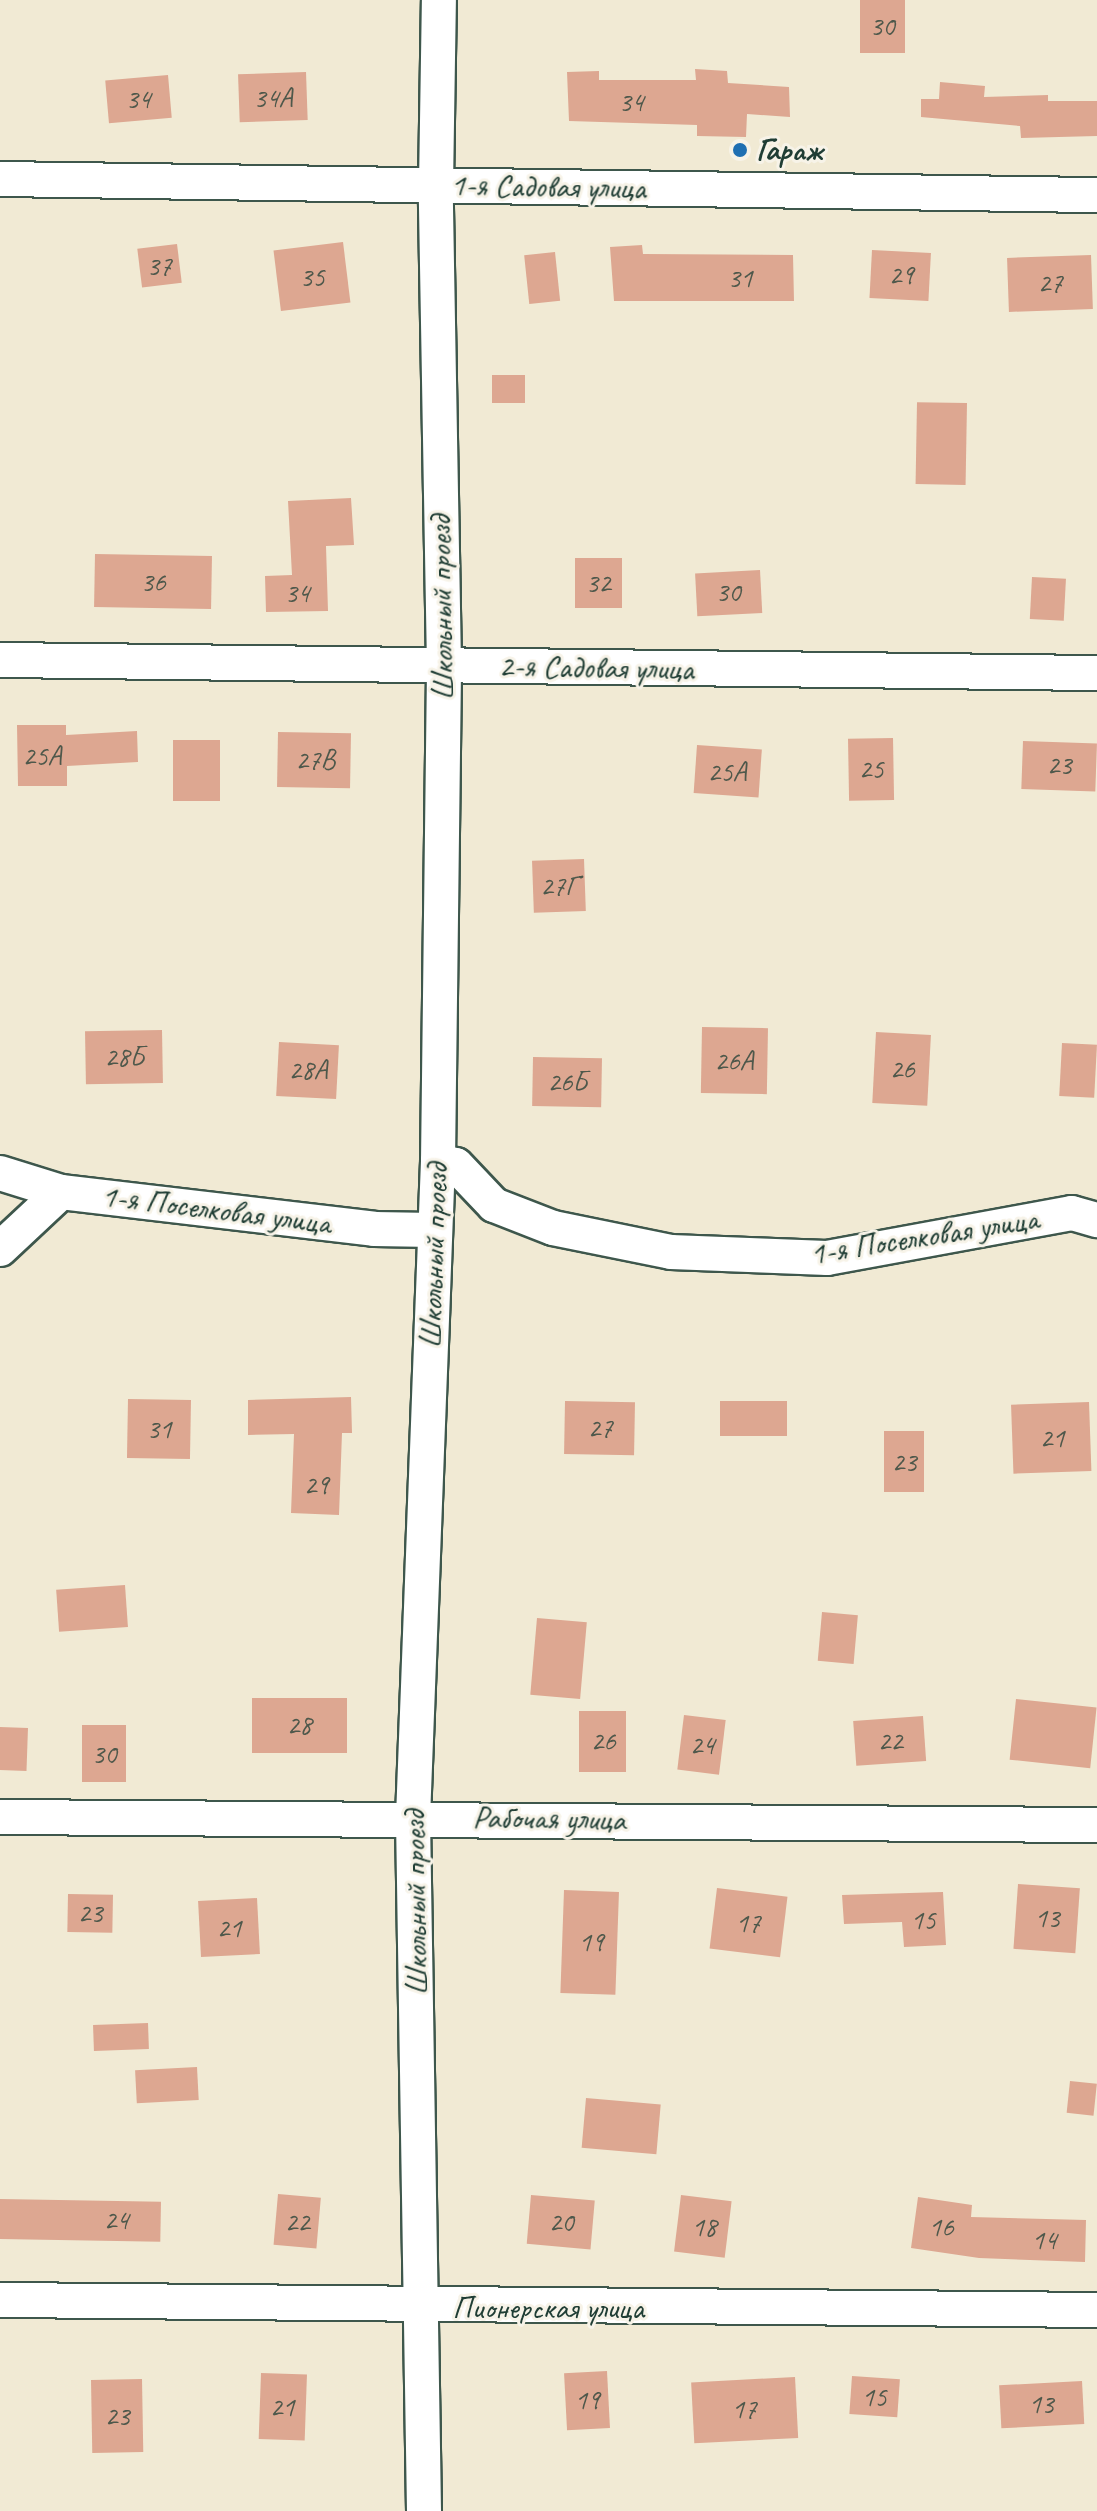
<!DOCTYPE html>
<html>
<head>
<meta charset="utf-8">
<style>
	body { margin:0 }
	#map { position:relative; width:1097px; height:2511px; overflow:hidden; background:#f1ead4; font-family:Caveat,sans-serif }
	div>[style] { position:absolute }
	[style*='--x'] { left:calc(var(--x)*1px); top:calc(var(--y)*1px); width:calc(var(--w)*1px); rotate:calc(var(--a)*1deg) }
	.building>* { inset:0; background:#dda791; transform-origin:0 0 }
	.roads { filter:drop-shadow(2px 0 #3e574c) drop-shadow(-2px 0 #3e574c) drop-shadow(0 2px #3e574c) drop-shadow(0 -2px #3e574c) }
	.minor>* { height:34px; margin:-17px; padding:0 17px; transform-origin:17px; border-radius:17px; background:#fff }
	.dots>* { width:22px; height:22px; translate:-50% -50%; box-sizing:border-box; border:4px solid #f7f3e8; border-radius:50% }
	span { translate:-50% -50%; white-space:nowrap; text-align:center; line-height:1.15; -webkit-text-stroke:6px #f7f3e8; paint-order:stroke }
	.number-label { font-size:28px; color:#4e584b }
	.number-label span { -webkit-text-stroke-width:0 }
	.poi-label { font-size:32px; color:#1f3d34; font-weight:700 }
	.left { translate:0 -50%; text-align:left }
	.street-label { font-size:32px; color:#1f3d34 }
</style>
</head>
<body>
<div id="map">
	<div class="building">
		<div style="left:860px;top:0;width:45px;height:53px"></div>
		<div style="clip-path:polygon(695px 69px,727px 71px,728px 83px,789px 87px,790px 117px,747px 114px,746px 137px,697px 136px,697px 125px,569px 121px,567px 72px,599px 71px,599px 80px,696px 80px)"></div>
		<div style="left:306px;top:72px;width:48px;height:68px;rotate:88deg"></div>
		<div style="left:168px;top:75px;width:43px;height:63px;rotate:85deg"></div>
		<div style="clip-path:polygon(940px 82px,985px 86px,984px 97px,1048px 95px,1048px 101px,1097px 101px,1097px 136px,1021px 138px,1020px 126px,921px 117px,921px 99px,939px 99px)"></div>
		<div style="left:343px;top:242px;width:61px;height:70px;rotate:83deg"></div>
		<div style="left:177px;top:244px;width:39px;height:40px;rotate:83deg"></div>
		<div style="clip-path:polygon(642px 245px,643px 254px,793px 255px,794px 301px,614px 301px,610px 247px)"></div>
		<div style="left:872px;top:250px;width:59px;height:48px;rotate:3deg"></div>
		<div style="left:555px;top:252px;width:49px;height:31px;rotate:84deg"></div>
		<div style="left:1091px;top:255px;width:54px;height:84px;rotate:88deg"></div>
		<div style="left:492px;top:375px;width:33px;height:28px"></div>
		<div style="left:967px;top:403px;width:82px;height:50px;rotate:91deg"></div>
		<div style="clip-path:polygon(351px 498px,354px 545px,326px 546px,328px 611px,266px 612px,265px 576px,292px 575px,288px 501px)"></div>
		<div style="left:95px;top:554px;width:117px;height:53px;rotate:1deg"></div>
		<div style="left:575px;top:558px;width:47px;height:50px"></div>
		<div style="left:760px;top:570px;width:43px;height:65px;rotate:87deg"></div>
		<div style="left:1032px;top:577px;width:34px;height:42px;rotate:3deg"></div>
		<div style="clip-path:polygon(17px 725px,66px 725px,66px 735px,137px 731px,138px 762px,67px 766px,67px 786px,18px 786px)"></div>
		<div style="left:278px;top:732px;width:73px;height:55px;rotate:1deg"></div>
		<div style="left:893px;top:738px;width:62px;height:45px;rotate:89deg"></div>
		<div style="left:173px;top:740px;width:47px;height:61px"></div>
		<div style="left:1023px;top:741px;width:74px;height:48px;rotate:2deg"></div>
		<div style="left:697px;top:745px;width:65px;height:48px;rotate:4deg"></div>
		<div style="left:584px;top:859px;width:52px;height:52px;rotate:88deg"></div>
		<div style="left:702px;top:1027px;width:66px;height:66px;rotate:1deg"></div>
		<div style="left:162px;top:1030px;width:53px;height:77px;rotate:89deg"></div>
		<div style="left:876px;top:1032px;width:55px;height:71px;rotate:3deg"></div>
		<div style="left:279px;top:1042px;width:60px;height:54px;rotate:3deg"></div>
		<div style="left:1062px;top:1043px;width:35px;height:53px;rotate:3deg"></div>
		<div style="left:533px;top:1057px;width:69px;height:49px;rotate:1deg"></div>
		<div style="clip-path:polygon(351px 1397px,352px 1433px,342px 1433px,339px 1515px,291px 1513px,294px 1434px,248px 1435px,248px 1400px)"></div>
		<div style="left:128px;top:1399px;width:63px;height:59px;rotate:1deg"></div>
		<div style="left:565px;top:1401px;width:70px;height:53px;rotate:1deg"></div>
		<div style="left:787px;top:1401px;width:35px;height:67px;rotate:90deg"></div>
		<div style="left:1089px;top:1402px;width:69px;height:78px;rotate:88deg"></div>
		<div style="left:884px;top:1431px;width:40px;height:61px"></div>
		<div style="left:125px;top:1585px;width:42px;height:69px;rotate:86deg"></div>
		<div style="left:822px;top:1612px;width:36px;height:49px;rotate:5deg"></div>
		<div style="left:537px;top:1618px;width:50px;height:77px;rotate:5deg"></div>
		<div style="left:252px;top:1698px;width:95px;height:55px"></div>
		<div style="left:1016px;top:1699px;width:81px;height:61px;rotate:6deg"></div>
		<div style="left:579px;top:1711px;width:47px;height:61px"></div>
		<div style="left:684px;top:1715px;width:42px;height:55px;rotate:7deg"></div>
		<div style="left:923px;top:1716px;width:45px;height:70px;rotate:86deg"></div>
		<div style="left:82px;top:1725px;width:44px;height:57px"></div>
		<div style="left:0;top:1727px;width:28px;height:43px;rotate:2deg"></div>
		<div style="left:1018px;top:1884px;width:62px;height:65px;rotate:4deg"></div>
		<div style="left:717px;top:1888px;width:71px;height:61px;rotate:7deg"></div>
		<div style="left:564px;top:1890px;width:55px;height:103px;rotate:2deg"></div>
		<div style="clip-path:polygon(943px 1892px,946px 1945px,904px 1947px,902px 1922px,844px 1924px,842px 1895px)"></div>
		<div style="left:68px;top:1894px;width:45px;height:38px;rotate:1deg"></div>
		<div style="left:257px;top:1898px;width:56px;height:59px;rotate:87deg"></div>
		<div style="left:148px;top:2023px;width:26px;height:55px;rotate:88deg"></div>
		<div style="left:197px;top:2067px;width:33px;height:62px;rotate:87deg"></div>
		<div style="left:1070px;top:2081px;width:27px;height:32px;rotate:6deg"></div>
		<div style="left:586px;top:2098px;width:75px;height:50px;rotate:5deg"></div>
		<div style="left:278px;top:2194px;width:43px;height:51px;rotate:5deg"></div>
		<div style="left:531px;top:2195px;width:64px;height:49px;rotate:5deg"></div>
		<div style="left:681px;top:2195px;width:51px;height:57px;rotate:7deg"></div>
		<div style="clip-path:polygon(918px 2197px,972px 2205px,971px 2217px,1086px 2220px,1085px 2262px,979px 2258px,911px 2248px)"></div>
		<div style="left:0;top:2199px;width:161px;height:40px;rotate:1deg"></div>
		<div style="left:607px;top:2371px;width:57px;height:43px;rotate:87deg"></div>
		<div style="left:261px;top:2373px;width:46px;height:66px;rotate:2deg"></div>
		<div style="left:852px;top:2376px;width:48px;height:38px;rotate:4deg"></div>
		<div style="left:795px;top:2377px;width:61px;height:104px;rotate:87deg"></div>
		<div style="left:142px;top:2379px;width:73px;height:51px;rotate:89deg"></div>
		<div style="left:1082px;top:2381px;width:43px;height:83px;rotate:87deg"></div>
	</div>
	<div class="roads">
		<div class="minor">
			<div style="--x:0;--y:179;--w:1097;--a:0.84"></div>
			<div style="--x:0;--y:660;--w:1097;--a:0.68"></div>
			<div style="--x:438;--y:1161;--w:18;--a:13"></div>
			<div style="--x:456;--y:1165;--w:55;--a:46.5"></div>
			<div style="--x:494;--y:1205;--w:63;--a:21.3"></div>
			<div style="--x:553;--y:1228;--w:120;--a:11.5"></div>
			<div style="--x:671;--y:1252;--w:156;--a:2.2"></div>
			<div style="--x:827;--y:1258;--w:249;--a:-10.4"></div>
			<div style="--x:1072;--y:1213;--w:26;--a:16"></div>
			<div style="--x:0;--y:1173;--w:64;--a:17.3"></div>
			<div style="--x:61;--y:1192;--w:315;--a:6.7"></div>
			<div style="--x:374;--y:1229;--w:60;--a:1"></div>
			<div style="--x:0;--y:1249;--w:83;--a:-43.1"></div>
			<div style="--x:0;--y:1817;--w:1097;--a:0.42"></div>
			<div style="--x:0;--y:2300;--w:1097;--a:0.52"></div>
			<div style="--x:424;--y:2511;--w:693;--a:-90.91"></div>
			<div style="--x:413;--y:1818;--w:657;--a:-87.82"></div>
			<div style="--x:438;--y:1161;--w:495;--a:-89.3"></div>
			<div style="--x:444;--y:666;--w:481;--a:-91"></div>
			<div style="--x:436;--y:185;--w:185;--a:-89.1"></div>
		</div>
	</div>
	<div class="dots">
		<div style="left:740px;top:150px;background:#1f6fb2"></div>
	</div>
	<div class="number-label">
		<span style="left:882px;top:26px">30</span>
		<span style="left:273px;top:98px">34А</span>
		<span style="left:138px;top:99px">34</span>
		<span style="left:631px;top:102px">34</span>
		<span style="left:159px;top:266px">37</span>
		<span style="left:901px;top:275px">29</span>
		<span style="left:312px;top:277px">35</span>
		<span style="left:740px;top:278px">31</span>
		<span style="left:1050px;top:283px">27</span>
		<span style="left:153px;top:582px">36</span>
		<span style="left:598px;top:583px">32</span>
		<span style="left:728px;top:592px">30</span>
		<span style="left:297px;top:593px">34</span>
		<span style="left:42px;top:756px">25А</span>
		<span style="left:315px;top:760px">27В</span>
		<span style="left:1059px;top:765px">23</span>
		<span style="left:871px;top:769px">25</span>
		<span style="left:727px;top:772px">25А</span>
		<span style="left:559px;top:886px">27Г</span>
		<span style="left:124px;top:1057px">28Б</span>
		<span style="left:734px;top:1061px">26А</span>
		<span style="left:902px;top:1069px">26</span>
		<span style="left:308px;top:1070px">28А</span>
		<span style="left:567px;top:1082px">26Б</span>
		<span style="left:600px;top:1428px">27</span>
		<span style="left:159px;top:1429px">31</span>
		<span style="left:1052px;top:1438px">21</span>
		<span style="left:904px;top:1462px">23</span>
		<span style="left:316px;top:1485px">29</span>
		<span style="left:299px;top:1725px">28</span>
		<span style="left:603px;top:1741px">26</span>
		<span style="left:890px;top:1741px">22</span>
		<span style="left:702px;top:1745px">24</span>
		<span style="left:104px;top:1754px">30</span>
		<span style="left:90px;top:1913px">23</span>
		<span style="left:1047px;top:1918px">13</span>
		<span style="left:923px;top:1920px">15</span>
		<span style="left:748px;top:1923px">17</span>
		<span style="left:229px;top:1928px">21</span>
		<span style="left:591px;top:1942px">19</span>
		<span style="left:116px;top:2220px">24</span>
		<span style="left:297px;top:2222px">22</span>
		<span style="left:561px;top:2222px">20</span>
		<span style="left:704px;top:2227px">18</span>
		<span style="left:941px;top:2227px">16</span>
		<span style="left:1044px;top:2240px">14</span>
		<span style="left:874px;top:2397px">15</span>
		<span style="left:587px;top:2400px">19</span>
		<span style="left:1041px;top:2404px">13</span>
		<span style="left:282px;top:2407px">21</span>
		<span style="left:744px;top:2409px">17</span>
		<span style="left:117px;top:2416px">23</span>
	</div>
	<div class="poi-label">
		<span class="left" style="left:756px;top:150px">Гараж</span>
	</div>
	<div class="street-label">
		<span style="left:548px;top:187px;rotate:1deg">1-я Садовая улица</span>
		<span style="left:442px;top:608px;rotate:-91deg">Школьный проезд</span>
		<span style="left:596px;top:668px;rotate:1deg">2-я Садовая улица</span>
		<span style="left:216px;top:1210px;rotate:7deg">1-я Поселковая улица</span>
		<span style="left:924px;top:1237px;rotate:-9deg">1-я Поселковая улица</span>
		<span style="left:434px;top:1256px;rotate:-88deg">Школьный проезд</span>
		<span style="left:549px;top:1819px;rotate:1deg">Рабочая улица</span>
		<span style="left:416px;top:1903px;rotate:-91deg">Школьный проезд</span>
		<span style="left:548px;top:2308px">Пионерская улица</span>
	</div>
</div>
</body>
</html>
